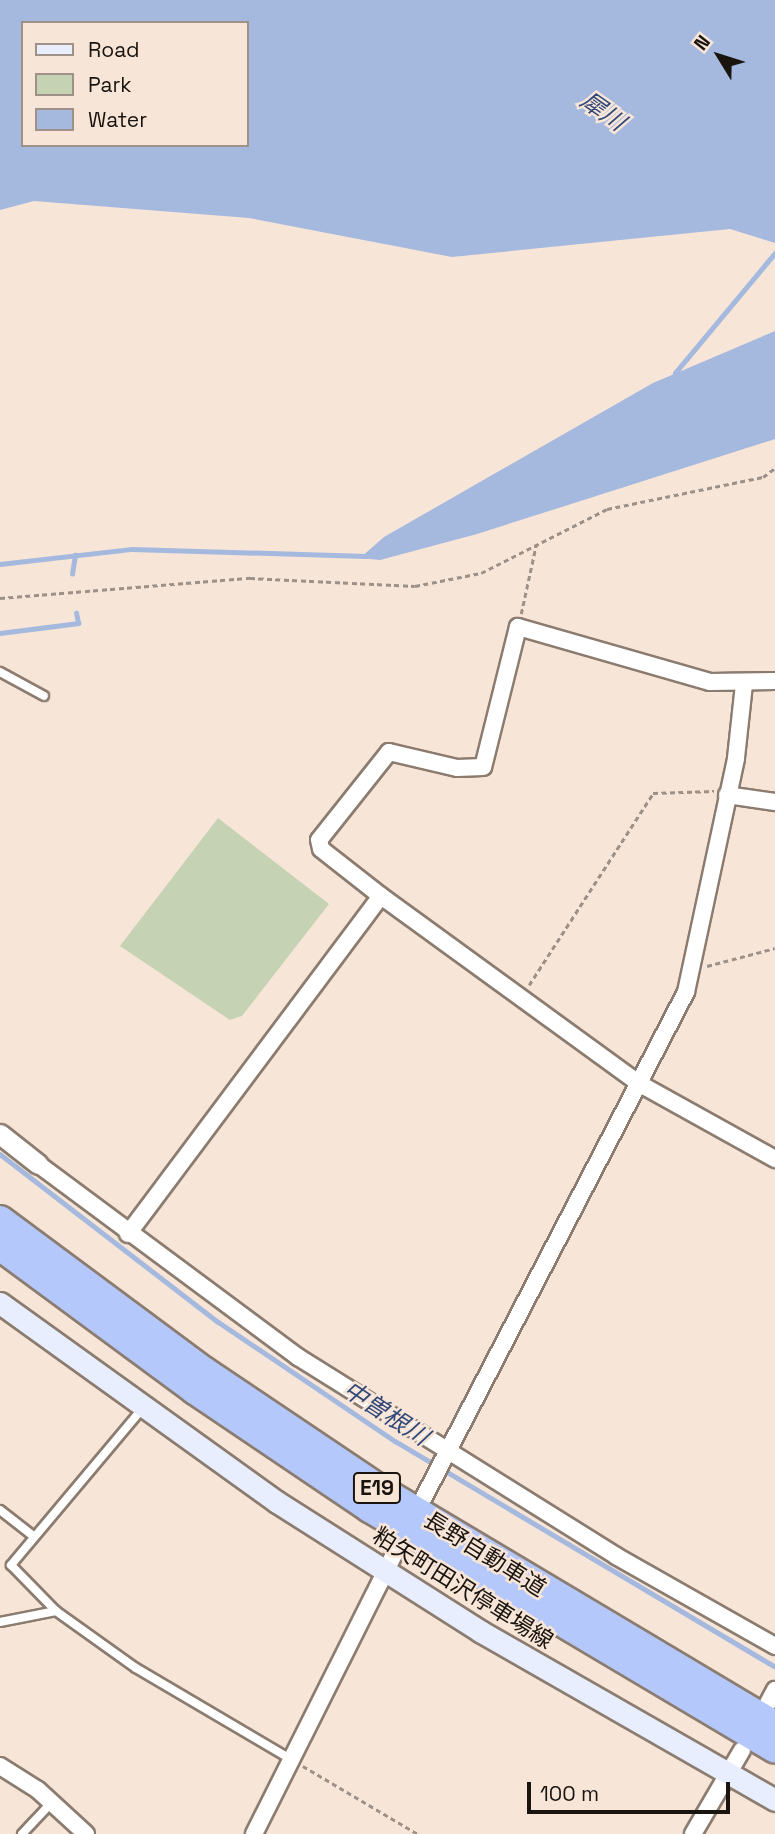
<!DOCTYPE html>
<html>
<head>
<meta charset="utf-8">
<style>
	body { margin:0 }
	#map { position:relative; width:775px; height:1834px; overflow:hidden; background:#f7e5d8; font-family:"Space Grotesk","Noto Sans JP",sans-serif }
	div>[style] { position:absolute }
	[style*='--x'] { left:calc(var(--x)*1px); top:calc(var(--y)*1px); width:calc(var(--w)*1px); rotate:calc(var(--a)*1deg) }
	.green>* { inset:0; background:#c5d2b4 }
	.water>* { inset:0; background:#a5b8de }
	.stream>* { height:4.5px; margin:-2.25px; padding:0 2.25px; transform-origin:2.25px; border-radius:2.25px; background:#a5b8de }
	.path>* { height:2.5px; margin-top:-1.25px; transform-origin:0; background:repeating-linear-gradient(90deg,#9d9086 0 5px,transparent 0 8.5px) }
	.roads { filter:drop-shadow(2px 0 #8b7c6f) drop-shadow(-2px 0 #8b7c6f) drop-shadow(0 2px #8b7c6f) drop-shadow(0 -2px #8b7c6f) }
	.service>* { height:8px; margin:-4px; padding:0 4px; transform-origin:4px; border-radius:4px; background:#fff }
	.minor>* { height:16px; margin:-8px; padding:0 8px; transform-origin:8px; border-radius:8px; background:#fff }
	.tertiary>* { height:19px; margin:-9.5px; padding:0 9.5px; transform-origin:9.5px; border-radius:9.5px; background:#fff }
	.secondary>* { height:21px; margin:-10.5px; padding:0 10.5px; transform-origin:10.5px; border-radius:10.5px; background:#e8eefe }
	.motorway>* { height:28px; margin:-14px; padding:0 14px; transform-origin:14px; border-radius:14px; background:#b4c8fb }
	span { translate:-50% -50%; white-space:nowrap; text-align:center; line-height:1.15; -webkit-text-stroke:5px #f7e5d8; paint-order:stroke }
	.shield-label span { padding:2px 5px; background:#f7e5d8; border:2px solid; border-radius:5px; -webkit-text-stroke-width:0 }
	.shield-label { font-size:21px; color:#1a140f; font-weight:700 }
	.street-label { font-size:23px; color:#1a140f }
	.water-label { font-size:24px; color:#314879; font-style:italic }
	.legend { position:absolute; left:21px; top:21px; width:228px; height:126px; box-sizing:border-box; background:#f7e5d8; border:2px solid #9f9188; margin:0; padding:9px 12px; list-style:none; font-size:21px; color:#1a140f }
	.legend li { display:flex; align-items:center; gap:14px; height:35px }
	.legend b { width:35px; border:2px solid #9f9188 }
	.north { position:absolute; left:684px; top:21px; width:70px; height:70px; -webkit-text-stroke:5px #f7e5d8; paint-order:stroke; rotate:308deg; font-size:19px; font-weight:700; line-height:28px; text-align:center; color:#1a140f }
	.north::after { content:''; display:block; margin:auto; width:24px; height:32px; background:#1a140f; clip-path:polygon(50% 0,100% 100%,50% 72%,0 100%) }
	.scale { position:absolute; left:527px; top:1782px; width:203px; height:32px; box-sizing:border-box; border:4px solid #1a140f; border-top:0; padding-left:9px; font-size:21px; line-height:24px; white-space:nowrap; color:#1a140f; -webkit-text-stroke:5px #f7e5d8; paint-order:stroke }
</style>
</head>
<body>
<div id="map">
	<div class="green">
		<div style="clip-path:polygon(218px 818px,329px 904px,242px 1016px,230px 1020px,120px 946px)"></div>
	</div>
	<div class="water">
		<div style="clip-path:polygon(evenodd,0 0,775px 0,775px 243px,730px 229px,452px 257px,249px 218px,34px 201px,0 210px,0 0,23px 23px,247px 23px,247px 145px,23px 145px,23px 23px)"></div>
		<div style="clip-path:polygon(775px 331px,775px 439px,477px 534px,380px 560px,360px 558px,384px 537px,653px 383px)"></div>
	</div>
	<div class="stream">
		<div style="--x:675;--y:373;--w:156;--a:-50.2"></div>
		<div style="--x:0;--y:564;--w:133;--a:-6.5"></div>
		<div style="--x:132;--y:549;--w:234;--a:1.7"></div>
		<div style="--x:72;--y:574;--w:19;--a:-81"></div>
		<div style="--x:0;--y:633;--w:79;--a:-7.3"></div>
		<div style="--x:78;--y:623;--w:10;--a:-101"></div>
		<div style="--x:0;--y:1154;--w:274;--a:37.6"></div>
		<div style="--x:217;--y:1321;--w:215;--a:34"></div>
		<div style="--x:395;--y:1441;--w:442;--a:30.7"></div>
	</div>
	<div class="path">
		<div style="--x:0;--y:598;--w:251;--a:-4.6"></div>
		<div style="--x:250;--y:578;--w:165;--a:2.8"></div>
		<div style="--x:415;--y:586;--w:67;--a:-11.1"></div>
		<div style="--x:481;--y:573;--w:141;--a:-26.9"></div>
		<div style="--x:607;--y:509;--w:159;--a:-11.6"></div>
		<div style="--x:763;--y:477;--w:15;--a:-37"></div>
		<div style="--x:521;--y:614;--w:71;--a:-77.7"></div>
		<div style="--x:707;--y:966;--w:70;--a:-14.8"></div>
		<div style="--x:529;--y:985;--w:229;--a:-57.1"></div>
		<div style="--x:653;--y:793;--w:61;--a:-1.9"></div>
		<div style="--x:303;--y:1766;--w:134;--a:30.6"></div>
	</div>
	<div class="roads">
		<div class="service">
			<div style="--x:0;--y:672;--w:50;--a:28.6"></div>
			<div style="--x:142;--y:1409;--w:204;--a:130"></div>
			<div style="--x:11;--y:1565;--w:64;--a:45.6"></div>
			<div style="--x:56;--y:1611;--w:98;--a:35.5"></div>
			<div style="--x:136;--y:1668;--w:178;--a:30.5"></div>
			<div style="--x:0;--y:1510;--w:39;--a:38"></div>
			<div style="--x:0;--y:1622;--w:57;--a:-11.1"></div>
			<div style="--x:22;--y:1834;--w:44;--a:-46.8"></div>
		</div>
		<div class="minor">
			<div style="--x:775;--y:681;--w:65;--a:179.1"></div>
			<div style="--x:710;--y:682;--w:200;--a:-164"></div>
			<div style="--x:518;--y:627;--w:144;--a:104"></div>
			<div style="--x:483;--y:767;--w:26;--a:178"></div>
			<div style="--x:457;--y:768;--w:70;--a:-166.8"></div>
			<div style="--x:389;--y:752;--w:112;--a:128.5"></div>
			<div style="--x:319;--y:840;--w:9;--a:77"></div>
			<div style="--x:321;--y:849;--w:76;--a:38.1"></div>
			<div style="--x:381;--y:896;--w:318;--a:36"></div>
			<div style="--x:638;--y:1083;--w:157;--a:29"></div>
			<div style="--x:727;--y:795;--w:49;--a:8.3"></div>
			<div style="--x:38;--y:1164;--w:324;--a:36.6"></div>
			<div style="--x:298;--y:1357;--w:375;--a:32"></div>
			<div style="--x:616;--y:1556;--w:183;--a:29.5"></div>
			<div style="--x:128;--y:1234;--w:422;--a:-53.2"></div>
			<div style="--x:424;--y:1497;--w:569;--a:-62.58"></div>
			<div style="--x:686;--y:992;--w:239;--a:-77.9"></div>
			<div style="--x:736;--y:758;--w:74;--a:-83.8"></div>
			<div style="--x:768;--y:1703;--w:15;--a:-62"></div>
			<div style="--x:0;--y:1766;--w:45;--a:32.3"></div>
			<div style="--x:38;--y:1790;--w:65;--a:42.5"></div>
			<div style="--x:254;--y:1834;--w:326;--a:-63.4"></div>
			<div style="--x:693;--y:1834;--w:97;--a:-59.7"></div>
		</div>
		<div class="tertiary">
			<div style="--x:0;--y:1134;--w:48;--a:38.3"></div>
		</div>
		<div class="secondary">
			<div style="--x:0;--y:1303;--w:341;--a:35.7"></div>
			<div style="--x:277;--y:1502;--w:241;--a:32.4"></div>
			<div style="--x:480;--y:1631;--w:340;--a:29.8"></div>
		</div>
		<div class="motorway">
			<div style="--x:0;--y:1220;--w:255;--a:36.6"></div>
			<div style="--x:205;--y:1372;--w:213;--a:33.9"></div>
			<div style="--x:382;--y:1491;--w:457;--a:30.8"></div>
			<div style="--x:0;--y:1246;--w:242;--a:36.4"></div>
			<div style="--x:195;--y:1390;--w:211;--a:34"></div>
			<div style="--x:370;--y:1508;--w:471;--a:30.7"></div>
		</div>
	</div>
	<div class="shield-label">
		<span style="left:377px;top:1488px">E19</span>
	</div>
	<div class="street-label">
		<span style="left:485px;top:1554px;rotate:32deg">長野自動車道</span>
		<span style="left:463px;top:1588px;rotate:32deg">粕矢町田沢停車場線</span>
	</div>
	<div class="water-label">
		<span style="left:603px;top:111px;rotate:35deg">犀川</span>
		<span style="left:386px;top:1413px;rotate:33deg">中曽根川</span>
	</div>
	<ul class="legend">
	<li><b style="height:9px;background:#e8eefe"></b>Road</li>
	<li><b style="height:19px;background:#c5d2b4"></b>Park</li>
	<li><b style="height:19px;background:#a5b8de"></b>Water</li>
	</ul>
	<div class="north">N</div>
	<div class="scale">100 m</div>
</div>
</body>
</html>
